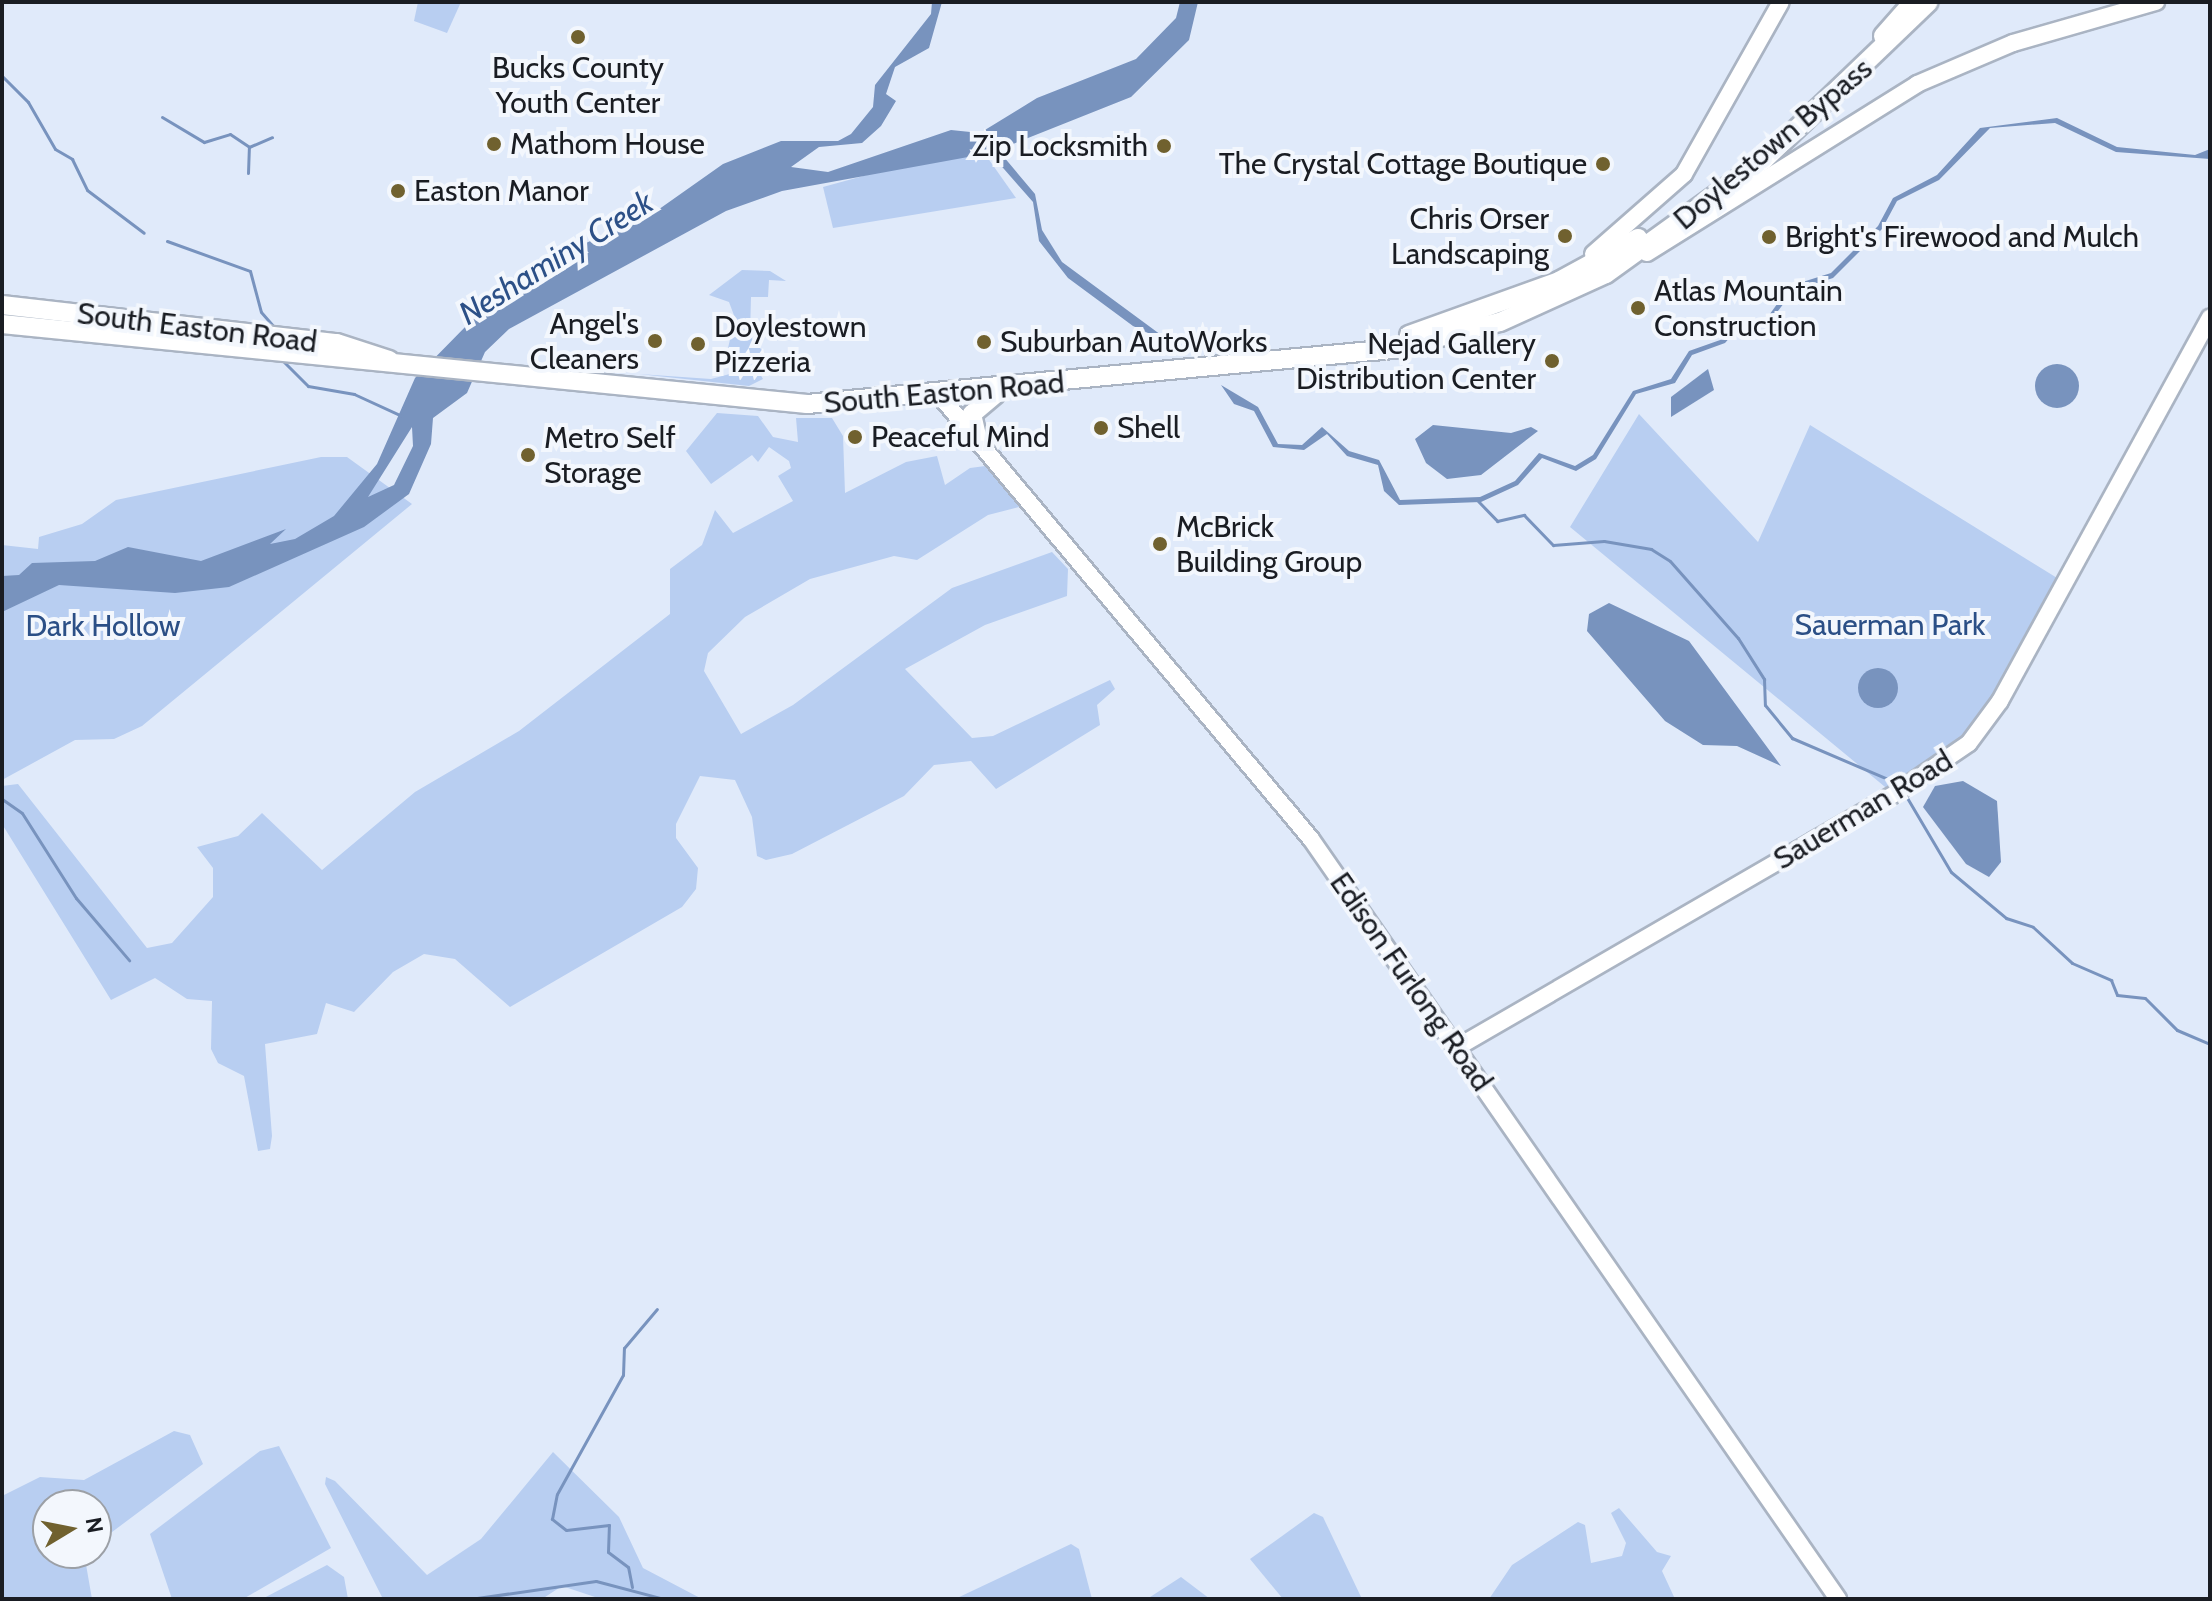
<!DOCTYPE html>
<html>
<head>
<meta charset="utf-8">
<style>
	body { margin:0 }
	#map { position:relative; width:2212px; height:1601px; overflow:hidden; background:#e0eafa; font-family:Cabin,sans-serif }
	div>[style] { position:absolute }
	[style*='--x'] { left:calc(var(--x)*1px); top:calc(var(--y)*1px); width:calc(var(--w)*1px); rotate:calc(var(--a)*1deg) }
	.green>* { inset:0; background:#b8cef1 }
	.water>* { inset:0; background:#7893be }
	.round { border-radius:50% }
	.stream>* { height:3px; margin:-1.5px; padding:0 1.5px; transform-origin:1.5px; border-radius:1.5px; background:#7893be }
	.roads { filter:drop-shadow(2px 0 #aab4c3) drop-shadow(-2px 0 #aab4c3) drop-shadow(0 2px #aab4c3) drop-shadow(0 -2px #aab4c3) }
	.major>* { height:16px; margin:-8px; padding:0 8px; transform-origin:8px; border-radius:8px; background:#fff }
	.highway>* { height:18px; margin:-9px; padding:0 9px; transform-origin:9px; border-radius:9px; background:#fff }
	.dots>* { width:22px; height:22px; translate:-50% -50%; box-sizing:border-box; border:4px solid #f3f7fd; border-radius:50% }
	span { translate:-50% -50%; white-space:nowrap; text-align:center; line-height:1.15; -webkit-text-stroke:8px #f3f7fd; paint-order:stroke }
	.poi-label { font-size:30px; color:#1a1d23 }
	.left { translate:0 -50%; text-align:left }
	.right { translate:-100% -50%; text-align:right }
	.street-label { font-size:30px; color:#1a1d23 }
	.park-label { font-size:30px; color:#2b4f86 }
	.water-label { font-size:32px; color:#2c5087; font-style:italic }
	.frame { position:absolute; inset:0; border:4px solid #1a1d23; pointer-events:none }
	.north { position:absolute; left:32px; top:1489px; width:80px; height:80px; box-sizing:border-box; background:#f3f7fd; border:2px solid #9ca0a6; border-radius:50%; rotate:80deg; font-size:22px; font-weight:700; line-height:32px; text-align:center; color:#1a1d23 }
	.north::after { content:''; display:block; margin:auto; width:28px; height:36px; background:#70612f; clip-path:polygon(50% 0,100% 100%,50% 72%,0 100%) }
</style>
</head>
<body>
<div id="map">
	<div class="green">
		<div style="clip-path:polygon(418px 2px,461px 2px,447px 33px,414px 21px)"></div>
		<div style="clip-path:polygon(985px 154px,1016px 198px,833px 228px,823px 187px,918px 161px)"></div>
		<div style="clip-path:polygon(742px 270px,770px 271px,786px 281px,769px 280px,768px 297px,751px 297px,750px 336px,765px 354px,725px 361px,735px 318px,729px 302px,709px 295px)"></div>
		<div style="clip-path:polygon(756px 367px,763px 379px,749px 386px,639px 374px,711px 379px)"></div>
		<div style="clip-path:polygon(717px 413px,758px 416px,773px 437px,798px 442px,796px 418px,832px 418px,843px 436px,845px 493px,906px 462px,937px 456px,945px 485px,970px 468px,993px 465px,1023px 506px,988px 515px,917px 560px,894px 556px,810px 579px,745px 617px,708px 653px,704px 671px,741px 734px,793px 705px,952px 588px,1052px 552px,1068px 569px,1067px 596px,985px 625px,905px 669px,972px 738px,993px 736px,1110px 680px,1115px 689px,1097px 705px,1100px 725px,996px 789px,971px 761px,934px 765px,904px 796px,792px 854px,766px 860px,757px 856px,752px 817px,735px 780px,700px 776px,676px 824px,676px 838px,698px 868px,696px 889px,682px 907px,510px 1007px,455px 959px,424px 954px,393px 972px,354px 1012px,326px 1003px,317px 1034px,265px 1044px,272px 1136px,270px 1149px,258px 1151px,244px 1076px,218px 1063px,211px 1049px,212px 1001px,187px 999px,155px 978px,111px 1000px,2px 824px,2px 786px,18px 784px,147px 948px,172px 943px,213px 897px,213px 868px,197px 847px,238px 836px,262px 813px,322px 870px,415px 792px,519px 731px,670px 614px,670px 569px,702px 545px,715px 510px,733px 533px,793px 501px,778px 476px,791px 468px,789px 461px,769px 447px,758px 462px,752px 455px,711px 484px,686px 451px)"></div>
		<div style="clip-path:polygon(1639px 414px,1758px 542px,1810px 425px,2062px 581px,1990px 709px,1945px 757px,1890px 791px,1570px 527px)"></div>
		<div style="clip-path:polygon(321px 457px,347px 457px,412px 504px,142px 726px,114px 739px,75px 740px,2px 780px,2px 545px,38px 549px,39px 537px,82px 524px,116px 500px)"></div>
		<div style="clip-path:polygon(174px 1431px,190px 1435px,203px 1464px,96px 1544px,96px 1505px,48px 1505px,48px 1553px,84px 1553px,92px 1599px,2px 1599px,2px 1496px,40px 1477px,84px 1480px)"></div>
		<div style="clip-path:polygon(279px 1446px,331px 1548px,243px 1599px,172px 1599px,150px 1534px,260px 1451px)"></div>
		<div style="clip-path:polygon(553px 1452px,619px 1517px,643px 1568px,702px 1599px,601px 1599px,562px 1586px,542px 1599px,383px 1599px,325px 1484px,326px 1477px,335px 1481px,427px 1575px,481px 1539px)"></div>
		<div style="clip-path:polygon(1619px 1508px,1657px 1552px,1671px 1556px,1662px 1571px,1675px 1599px,1489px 1599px,1512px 1565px,1578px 1522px,1585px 1525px,1591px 1563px,1622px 1556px,1626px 1543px,1611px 1513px)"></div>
		<div style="clip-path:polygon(1314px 1513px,1323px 1517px,1362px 1599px,1283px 1599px,1250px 1559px)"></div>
		<div style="clip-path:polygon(1071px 1544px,1079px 1549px,1092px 1599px,955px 1599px)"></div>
		<div style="clip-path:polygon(327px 1565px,344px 1577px,348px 1599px,262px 1599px)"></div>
		<div style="clip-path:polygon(1181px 1577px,1210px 1599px,1147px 1599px)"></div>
	</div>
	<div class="water">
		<div style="clip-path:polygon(evenodd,932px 2px,942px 2px,929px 48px,895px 67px,886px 94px,896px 101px,881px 126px,862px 143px,819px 147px,791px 167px,828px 172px,951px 130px,980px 133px,1037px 98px,1136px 59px,1176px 18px,1180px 2px,1198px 2px,1189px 40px,1131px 97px,998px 150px,1035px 194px,1042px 230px,1062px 262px,1176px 346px,1133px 326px,1068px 278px,1039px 241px,1033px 202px,990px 153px,782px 191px,726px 211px,509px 329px,485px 352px,467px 393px,433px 418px,431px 444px,409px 494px,364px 527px,229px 587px,175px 593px,59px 585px,2px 612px,2px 576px,19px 575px,32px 563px,95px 561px,128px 547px,201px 561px,286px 529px,270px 544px,295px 539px,334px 516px,377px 464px,415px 378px,517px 274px,655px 212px,723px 164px,781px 141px,838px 141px,851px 134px,873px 107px,875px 85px,931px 14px,932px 2px,412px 427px,413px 446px,394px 485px,368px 497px,412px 427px)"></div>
		<div style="clip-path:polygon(2057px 118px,2117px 147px,2195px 155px,2210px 149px,2210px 159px,2116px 152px,2055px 123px,1990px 128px,1939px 180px,1897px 201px,1882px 229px,1833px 278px,1793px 291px,1769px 323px,1740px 326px,1725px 343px,1692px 355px,1675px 383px,1636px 394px,1596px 459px,1576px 471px,1542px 458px,1518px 485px,1481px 502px,1399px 505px,1384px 491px,1378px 465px,1347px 456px,1327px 434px,1304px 450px,1273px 447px,1254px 411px,1234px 404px,1221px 385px,1258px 407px,1278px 444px,1302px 445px,1322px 427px,1349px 451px,1379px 460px,1400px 500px,1480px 497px,1515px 481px,1539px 453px,1575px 466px,1593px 455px,1633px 391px,1671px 379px,1689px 351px,1723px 339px,1738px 321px,1767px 318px,1790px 286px,1831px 273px,1878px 226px,1893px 198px,1937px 175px,1980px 128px)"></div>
		<div class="round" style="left:2035px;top:364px;width:44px;height:44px"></div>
		<div style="clip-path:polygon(1708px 369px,1714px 390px,1671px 417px,1671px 397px)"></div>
		<div style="clip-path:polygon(1433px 425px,1511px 433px,1531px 427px,1538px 431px,1481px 475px,1447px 479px,1426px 463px,1415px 439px)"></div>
		<div style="clip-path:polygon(1609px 603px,1689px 641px,1781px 766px,1737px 746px,1703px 745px,1665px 721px,1587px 631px,1589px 614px)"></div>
		<div class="round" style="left:1858px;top:668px;width:40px;height:40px"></div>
		<div style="clip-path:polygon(1963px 781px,1997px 801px,2001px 862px,1989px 877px,1966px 864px,1923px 807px,1935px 786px)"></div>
	</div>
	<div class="stream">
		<div style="--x:2;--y:76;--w:37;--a:45"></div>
		<div style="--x:28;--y:102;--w:54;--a:60.1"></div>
		<div style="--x:55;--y:149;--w:20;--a:30"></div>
		<div style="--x:72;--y:159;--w:34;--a:64"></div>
		<div style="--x:87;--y:190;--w:71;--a:37"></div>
		<div style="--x:162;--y:117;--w:49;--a:30.8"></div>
		<div style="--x:204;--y:142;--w:27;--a:-17"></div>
		<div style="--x:230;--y:134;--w:23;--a:34"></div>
		<div style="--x:248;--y:173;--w:26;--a:-88"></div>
		<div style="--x:249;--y:147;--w:25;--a:-23"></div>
		<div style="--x:167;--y:241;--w:88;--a:19.9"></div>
		<div style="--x:250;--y:271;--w:42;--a:75"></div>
		<div style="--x:261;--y:312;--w:20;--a:49"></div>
		<div style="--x:1171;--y:344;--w:12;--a:42"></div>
		<div style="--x:284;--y:362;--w:34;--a:45"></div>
		<div style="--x:308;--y:386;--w:47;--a:9.9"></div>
		<div style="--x:354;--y:394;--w:53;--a:24.6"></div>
		<div style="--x:1478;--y:501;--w:28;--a:46"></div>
		<div style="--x:1497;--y:521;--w:28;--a:-13"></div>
		<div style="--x:1524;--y:515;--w:42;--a:46"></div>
		<div style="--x:1553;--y:545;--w:51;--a:-4.5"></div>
		<div style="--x:1604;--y:541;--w:48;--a:9.7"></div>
		<div style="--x:1651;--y:549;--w:22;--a:32"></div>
		<div style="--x:1670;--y:561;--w:103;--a:48.6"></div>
		<div style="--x:1738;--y:638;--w:49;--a:57.6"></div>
		<div style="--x:1764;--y:679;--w:26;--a:88"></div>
		<div style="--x:1765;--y:705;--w:43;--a:50.7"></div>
		<div style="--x:1792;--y:738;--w:114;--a:23.2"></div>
		<div style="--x:1906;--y:796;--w:88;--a:59.4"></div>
		<div style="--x:1951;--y:872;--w:72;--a:39.9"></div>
		<div style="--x:2006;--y:918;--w:28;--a:18"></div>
		<div style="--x:2033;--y:927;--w:53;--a:42.7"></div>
		<div style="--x:2072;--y:963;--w:43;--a:23.6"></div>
		<div style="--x:2111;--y:980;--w:16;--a:68"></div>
		<div style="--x:2117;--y:995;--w:28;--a:6"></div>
		<div style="--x:2145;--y:998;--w:45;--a:45"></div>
		<div style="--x:2177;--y:1030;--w:36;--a:23"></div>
		<div style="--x:2;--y:799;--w:24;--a:35"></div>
		<div style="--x:22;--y:813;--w:101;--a:57.6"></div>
		<div style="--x:76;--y:898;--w:82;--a:49.5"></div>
		<div style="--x:632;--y:1587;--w:20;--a:-101"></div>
		<div style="--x:628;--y:1567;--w:25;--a:-143"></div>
		<div style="--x:608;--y:1552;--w:27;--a:-88"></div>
		<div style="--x:609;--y:1525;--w:43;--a:173.4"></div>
		<div style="--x:566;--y:1530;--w:18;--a:-142"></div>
		<div style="--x:552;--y:1519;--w:25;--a:-79"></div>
		<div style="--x:557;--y:1494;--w:136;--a:-61"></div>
		<div style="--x:623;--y:1375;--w:27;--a:-88"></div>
		<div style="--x:624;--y:1348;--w:51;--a:-49.8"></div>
		<div style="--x:470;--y:1599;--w:127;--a:-8.1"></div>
		<div style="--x:596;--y:1581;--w:70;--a:14.8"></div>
	</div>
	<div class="roads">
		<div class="major">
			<div style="--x:1647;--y:253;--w:319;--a:-32"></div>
			<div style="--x:1917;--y:84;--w:104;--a:-23.1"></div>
			<div style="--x:2013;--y:43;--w:149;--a:-16"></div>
			<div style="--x:1593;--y:254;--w:121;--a:-41.3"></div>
			<div style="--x:1684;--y:174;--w:197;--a:-60.6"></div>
			<div style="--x:941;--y:397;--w:576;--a:50.07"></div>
			<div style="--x:1311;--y:839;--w:925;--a:55.26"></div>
			<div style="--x:1456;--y:1048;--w:509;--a:-30.09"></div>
			<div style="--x:1896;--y:793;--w:88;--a:-34.4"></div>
			<div style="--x:1969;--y:743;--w:52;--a:-53.6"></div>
			<div style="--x:2000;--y:701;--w:437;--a:-61.3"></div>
		</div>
		<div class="highway">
			<div style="--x:1883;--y:36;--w:45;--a:-48.6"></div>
			<div style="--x:2;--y:305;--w:337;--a:6.5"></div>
			<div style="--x:337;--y:343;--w:55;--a:18.1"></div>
			<div style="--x:2;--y:324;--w:809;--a:5.68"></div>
			<div style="--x:807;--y:404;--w:589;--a:-5.36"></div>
			<div style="--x:1393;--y:349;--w:110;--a:-14.2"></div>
			<div style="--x:1500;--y:322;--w:116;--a:-24.4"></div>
			<div style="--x:1606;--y:274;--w:195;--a:-35.8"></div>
			<div style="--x:1764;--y:160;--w:228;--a:-43.8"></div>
			<div style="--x:1409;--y:335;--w:159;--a:-19.8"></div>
			<div style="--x:1559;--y:281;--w:90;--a:-28.6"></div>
			<div style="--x:978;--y:440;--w:27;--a:-103"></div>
			<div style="--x:972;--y:414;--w:31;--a:-40"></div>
		</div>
	</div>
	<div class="dots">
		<div style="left:578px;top:37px;background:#70612f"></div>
		<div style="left:494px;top:144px;background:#70612f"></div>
		<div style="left:1164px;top:146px;background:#70612f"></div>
		<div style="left:1603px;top:164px;background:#70612f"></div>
		<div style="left:398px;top:191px;background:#70612f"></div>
		<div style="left:1565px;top:236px;background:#70612f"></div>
		<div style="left:1769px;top:237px;background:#70612f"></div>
		<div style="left:1638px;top:308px;background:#70612f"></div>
		<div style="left:655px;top:341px;background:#70612f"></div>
		<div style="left:984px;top:342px;background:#70612f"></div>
		<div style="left:698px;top:344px;background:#70612f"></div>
		<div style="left:1552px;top:361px;background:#70612f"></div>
		<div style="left:1101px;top:428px;background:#70612f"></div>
		<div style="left:855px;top:437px;background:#70612f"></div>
		<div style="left:528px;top:455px;background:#70612f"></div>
		<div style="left:1160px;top:544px;background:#70612f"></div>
	</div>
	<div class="poi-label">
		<span style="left:578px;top:85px">Bucks County<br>Youth Center</span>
		<span class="left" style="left:510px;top:144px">Mathom House</span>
		<span class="right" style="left:1148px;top:146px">Zip Locksmith</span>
		<span class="right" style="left:1587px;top:164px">The Crystal Cottage Boutique</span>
		<span class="left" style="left:414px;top:191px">Easton Manor</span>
		<span class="right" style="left:1549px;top:236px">Chris Orser<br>Landscaping</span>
		<span class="left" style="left:1785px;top:237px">Bright's Firewood and Mulch</span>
		<span class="left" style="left:1654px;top:308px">Atlas Mountain<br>Construction</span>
		<span class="right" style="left:639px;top:341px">Angel's<br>Cleaners</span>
		<span class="left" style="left:714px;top:344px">Doylestown<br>Pizzeria</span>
		<span class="left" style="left:1000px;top:342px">Suburban AutoWorks</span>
		<span class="right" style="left:1536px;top:361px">Nejad Gallery<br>Distribution Center</span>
		<span class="left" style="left:1117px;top:428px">Shell</span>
		<span class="left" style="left:871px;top:437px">Peaceful Mind</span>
		<span class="left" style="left:544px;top:455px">Metro Self<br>Storage</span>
		<span class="left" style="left:1176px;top:544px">McBrick<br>Building Group</span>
	</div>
	<div class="street-label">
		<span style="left:1773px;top:144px;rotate:-40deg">Doylestown Bypass</span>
		<span style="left:197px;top:328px;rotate:7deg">South Easton Road</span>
		<span style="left:944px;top:393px;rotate:-5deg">South Easton Road</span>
		<span style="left:1863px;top:810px;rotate:-31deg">Sauerman Road</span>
		<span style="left:1411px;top:982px;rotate:55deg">Edison Furlong Road</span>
	</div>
	<div class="park-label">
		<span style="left:1890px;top:625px">Sauerman Park</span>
		<span style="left:103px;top:626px">Dark Hollow</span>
	</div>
	<div class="water-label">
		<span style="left:556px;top:258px;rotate:-32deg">Neshaminy Creek</span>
	</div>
	<div class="frame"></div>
	<div class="north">N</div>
</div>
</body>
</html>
